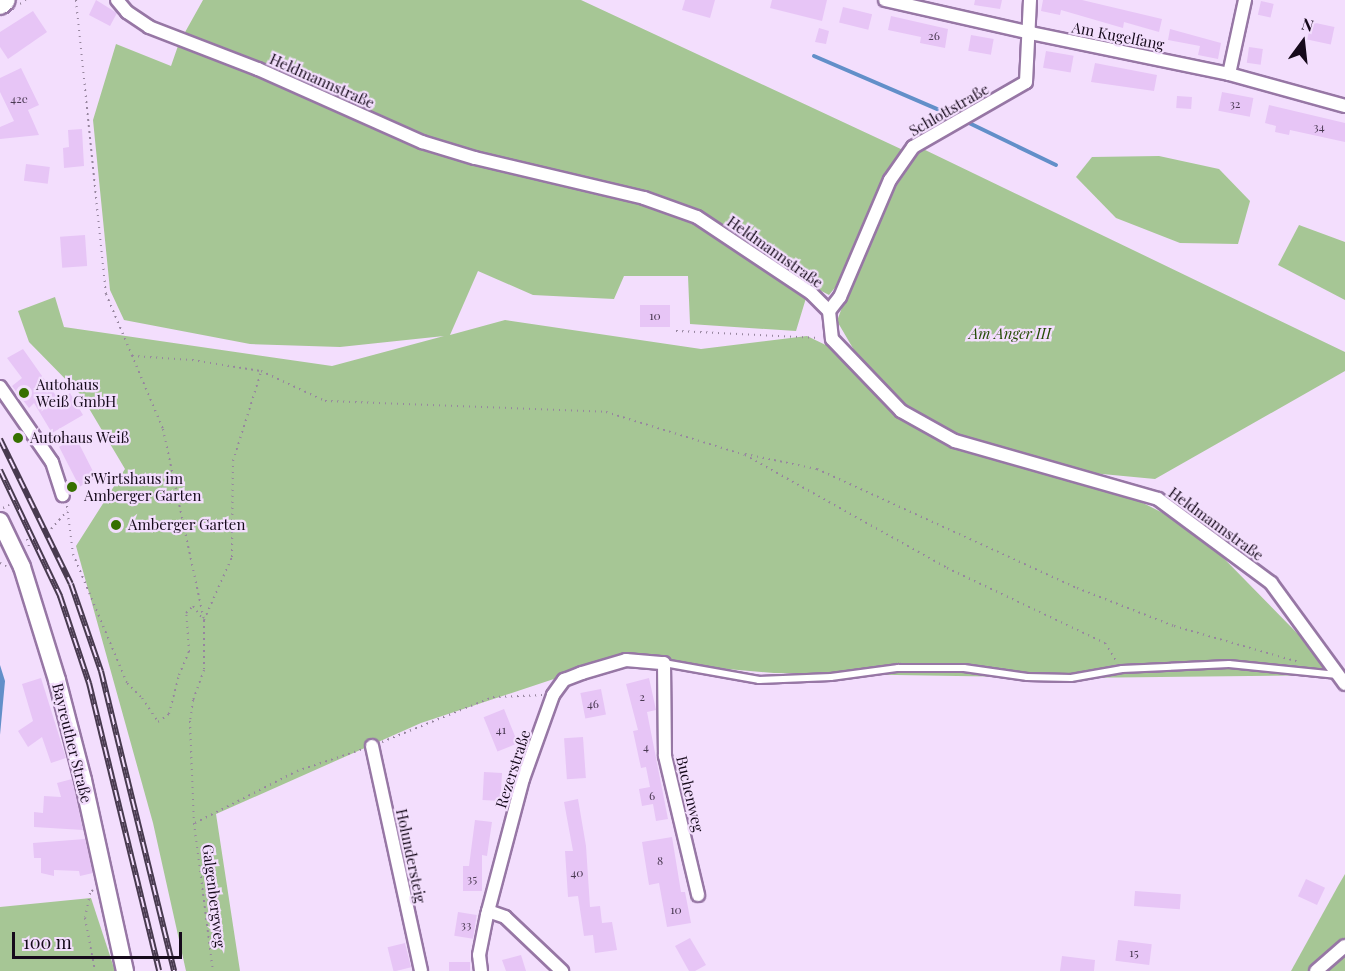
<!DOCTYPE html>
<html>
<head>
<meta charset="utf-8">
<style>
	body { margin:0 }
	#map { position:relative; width:1345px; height:971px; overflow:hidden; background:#f3defd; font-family:"Playfair Display",serif }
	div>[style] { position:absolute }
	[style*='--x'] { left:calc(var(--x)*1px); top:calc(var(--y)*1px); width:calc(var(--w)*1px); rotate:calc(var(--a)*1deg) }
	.green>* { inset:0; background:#a6c695 }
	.water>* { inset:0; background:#628fc9 }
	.stream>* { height:4px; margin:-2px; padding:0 2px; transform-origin:2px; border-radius:2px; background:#628fc9 }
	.building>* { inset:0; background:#e7c5f6; transform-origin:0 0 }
	.path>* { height:2px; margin-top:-1px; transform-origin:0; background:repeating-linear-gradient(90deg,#97869f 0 1.5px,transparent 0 6px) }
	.roads { filter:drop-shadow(2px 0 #9777a5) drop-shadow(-2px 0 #9777a5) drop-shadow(0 2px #9777a5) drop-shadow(0 -2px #9777a5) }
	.lane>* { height:6px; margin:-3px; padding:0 3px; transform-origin:3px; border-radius:3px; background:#fff }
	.street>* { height:12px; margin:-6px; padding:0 6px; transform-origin:6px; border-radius:6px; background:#fff }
	.secondary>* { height:16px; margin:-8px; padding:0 8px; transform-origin:8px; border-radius:8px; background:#fff }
	.primary>* { height:20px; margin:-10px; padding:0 10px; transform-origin:10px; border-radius:10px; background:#fff }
	.rail>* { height:6px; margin-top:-3px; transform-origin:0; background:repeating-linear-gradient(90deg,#f3defd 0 11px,#483a4f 0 22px); box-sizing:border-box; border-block:2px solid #483a4f }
	.dots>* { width:16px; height:16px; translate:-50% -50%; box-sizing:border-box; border:3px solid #f3defd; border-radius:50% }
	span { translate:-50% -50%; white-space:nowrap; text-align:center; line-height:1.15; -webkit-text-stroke:4.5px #f3defd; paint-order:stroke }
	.number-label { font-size:12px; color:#4a3952 }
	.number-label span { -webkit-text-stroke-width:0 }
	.street-label { font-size:15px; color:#160a1b }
	.park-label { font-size:15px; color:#244b05; font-style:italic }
	.poi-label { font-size:15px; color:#160a1b }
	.left { translate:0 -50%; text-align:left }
	.north { position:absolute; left:1273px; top:12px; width:60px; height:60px; -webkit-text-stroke:4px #f3defd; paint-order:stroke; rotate:15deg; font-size:16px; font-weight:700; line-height:24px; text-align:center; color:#160a1b }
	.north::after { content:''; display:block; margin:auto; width:21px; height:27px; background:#160a1b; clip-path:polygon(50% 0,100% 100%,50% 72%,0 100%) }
	.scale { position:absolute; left:12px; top:932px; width:170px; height:27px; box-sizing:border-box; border:3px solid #160a1b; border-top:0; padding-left:8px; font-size:18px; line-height:21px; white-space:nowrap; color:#160a1b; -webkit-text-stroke:4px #f3defd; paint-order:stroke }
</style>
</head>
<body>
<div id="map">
	<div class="green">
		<div style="clip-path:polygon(203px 0,581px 0,903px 150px,889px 170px,838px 284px,829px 295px,810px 285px,796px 331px,690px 324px,688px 276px,624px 276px,614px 299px,533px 295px,478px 271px,450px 335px,505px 320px,701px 349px,807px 336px,861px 362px,837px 321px,875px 219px,921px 148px,1345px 352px,1345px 371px,1155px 479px,1081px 472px,1195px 529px,1338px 675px,1345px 671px,1345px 684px,1338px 675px,1071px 678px,774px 673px,716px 668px,629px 654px,421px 723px,216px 814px,240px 971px,186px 971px,153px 823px,76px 546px,125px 469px,81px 395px,29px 342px,18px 311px,55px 297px,64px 327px,332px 366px,444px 336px,340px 347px,250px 344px,124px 320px,110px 290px,93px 120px,116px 44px,171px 66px,179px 43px)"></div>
		<div style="clip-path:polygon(1159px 156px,1219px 169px,1250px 201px,1238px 244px,1180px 243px,1116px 218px,1076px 177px,1092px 157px)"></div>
		<div style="clip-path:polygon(1299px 225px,1345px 242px,1345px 300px,1278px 265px)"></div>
		<div style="clip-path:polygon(1345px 874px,1345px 971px,1291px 971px,1338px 886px)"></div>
		<div style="clip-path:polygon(91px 898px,115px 971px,0 971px,0 907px)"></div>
	</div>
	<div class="water">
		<div style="clip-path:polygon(0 665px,5px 681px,0 735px)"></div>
	</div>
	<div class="stream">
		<div style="--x:814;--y:56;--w:157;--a:23.3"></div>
		<div style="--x:965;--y:121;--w:101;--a:25.8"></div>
	</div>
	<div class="building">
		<div style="clip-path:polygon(96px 0,117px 13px,110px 26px,89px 15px)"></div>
		<div style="clip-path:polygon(685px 0,715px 0,710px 18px,682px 10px)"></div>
		<div style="clip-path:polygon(772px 0,827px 0,822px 21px,770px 8px)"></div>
		<div style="clip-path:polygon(975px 0,1002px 0,1000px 9px,974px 5px)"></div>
		<div style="clip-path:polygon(1043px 0,1082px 0,1162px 19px,1159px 32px,1124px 22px,1123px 28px,1061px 10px,1060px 15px,1041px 11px)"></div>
		<div style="left:1261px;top:1px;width:13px;height:14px;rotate:13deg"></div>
		<div style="left:843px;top:7px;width:30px;height:16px;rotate:14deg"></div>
		<div style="clip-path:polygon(33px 11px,47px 32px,8px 59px,0 47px,0 32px)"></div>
		<div style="clip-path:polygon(891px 16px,948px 29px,945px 48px,920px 43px,921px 37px,888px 30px)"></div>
		<div style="left:1311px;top:22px;width:24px;height:18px;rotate:12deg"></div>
		<div style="clip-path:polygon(819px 28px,829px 31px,826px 44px,815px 42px)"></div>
		<div style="clip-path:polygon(1170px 29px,1221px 43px,1218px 59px,1198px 55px,1200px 46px,1168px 40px)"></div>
		<div style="left:971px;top:35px;width:23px;height:16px;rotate:10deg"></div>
		<div style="left:1249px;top:47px;width:14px;height:16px;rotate:8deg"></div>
		<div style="left:1046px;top:51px;width:28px;height:17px;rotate:10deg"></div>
		<div style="clip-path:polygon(1095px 63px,1157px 75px,1154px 91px,1091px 82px)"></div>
		<div style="clip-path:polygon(21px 68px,39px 105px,28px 110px,39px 135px,0 139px,0 127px,14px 121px,0 92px,0 78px)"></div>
		<div style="left:1222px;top:92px;width:32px;height:19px;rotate:11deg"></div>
		<div style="left:1177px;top:96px;width:15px;height:12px;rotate:4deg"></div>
		<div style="clip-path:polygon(1269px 105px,1345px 123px,1345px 142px,1290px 130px,1289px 135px,1275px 132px,1276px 126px,1265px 123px)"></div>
		<div style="clip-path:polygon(82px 129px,84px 166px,64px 168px,63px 148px,69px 147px,68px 130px)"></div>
		<div style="left:26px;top:164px;width:24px;height:17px;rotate:7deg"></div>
		<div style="left:85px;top:235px;width:31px;height:25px;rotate:86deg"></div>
		<div style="left:640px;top:305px;width:30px;height:22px"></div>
		<div style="clip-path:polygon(23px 349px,59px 400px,70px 393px,83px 415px,52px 433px,34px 403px,29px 408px,12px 386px,22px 378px,7px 358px)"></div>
		<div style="left:76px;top:438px;width:45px;height:19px;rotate:63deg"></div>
		<div style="clip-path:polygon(41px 678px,66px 758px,51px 763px,42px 737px,28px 747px,18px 731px,33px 721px,22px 684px)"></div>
		<div style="clip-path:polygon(649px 678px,656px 710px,647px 712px,668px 819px,656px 821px,653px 804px,642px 806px,639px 789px,650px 787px,646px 767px,641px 768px,633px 731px,638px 730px,626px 684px)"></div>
		<div style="left:601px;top:689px;width:26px;height:21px;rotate:79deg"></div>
		<div style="left:504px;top:709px;width:37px;height:22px;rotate:68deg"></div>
		<div style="left:583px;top:737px;width:41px;height:19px;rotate:86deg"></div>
		<div style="left:484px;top:772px;width:18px;height:28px;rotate:3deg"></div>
		<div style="clip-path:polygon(72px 779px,83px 830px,34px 827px,34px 812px,43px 813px,44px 796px,61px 797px,57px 783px)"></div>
		<div style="clip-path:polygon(578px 799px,586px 846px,590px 907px,600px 906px,602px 923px,612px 922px,617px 950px,595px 953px,593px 935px,584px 936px,578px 896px,568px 897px,565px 851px,573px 851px,564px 802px)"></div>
		<div style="clip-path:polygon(475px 820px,492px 822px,487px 856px,482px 855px,482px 891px,463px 891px,463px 866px,469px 866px)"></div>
		<div style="clip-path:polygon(672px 837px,681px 892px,685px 892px,691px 923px,667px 927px,659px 883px,649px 885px,642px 842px)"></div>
		<div style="clip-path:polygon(85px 839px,93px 873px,80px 876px,79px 871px,54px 870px,54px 876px,41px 873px,41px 858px,34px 858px,33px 843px)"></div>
		<div style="left:1306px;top:879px;width:21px;height:19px;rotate:25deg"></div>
		<div style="left:1135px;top:891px;width:46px;height:15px;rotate:4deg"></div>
		<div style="left:458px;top:912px;width:19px;height:24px;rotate:9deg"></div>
		<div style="clip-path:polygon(690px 938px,706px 965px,695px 971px,689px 971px,675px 946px)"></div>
		<div style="left:1118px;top:940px;width:34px;height:21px;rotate:7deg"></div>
		<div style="left:405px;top:943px;width:25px;height:18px;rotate:76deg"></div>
		<div style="clip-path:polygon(521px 955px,526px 971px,506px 971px,502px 960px)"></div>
		<div style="clip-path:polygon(1062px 956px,1095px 960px,1094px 971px,1060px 971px)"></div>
		<div style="left:449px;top:962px;width:21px;height:9px"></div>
	</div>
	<div class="path">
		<div style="--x:76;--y:0;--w:296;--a:84.2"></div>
		<div style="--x:106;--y:294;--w:147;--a:67.1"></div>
		<div style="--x:163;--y:429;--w:195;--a:77.9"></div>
		<div style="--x:204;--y:620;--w:50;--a:90"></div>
		<div style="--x:204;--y:670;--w:32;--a:110"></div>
		<div style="--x:193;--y:700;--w:21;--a:98"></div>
		<div style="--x:190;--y:721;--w:102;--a:87.8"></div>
		<div style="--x:194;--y:823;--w:149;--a:82.7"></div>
		<div style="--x:20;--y:4;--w:7;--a:-34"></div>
		<div style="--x:676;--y:331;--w:144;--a:2.8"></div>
		<div style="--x:132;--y:356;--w:60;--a:3.8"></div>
		<div style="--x:192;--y:360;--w:70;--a:9.1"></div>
		<div style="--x:261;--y:371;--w:71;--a:25.1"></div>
		<div style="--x:325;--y:401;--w:281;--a:2.2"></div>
		<div style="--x:606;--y:412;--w:145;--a:17.2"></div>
		<div style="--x:745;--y:455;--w:231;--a:29.2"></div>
		<div style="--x:947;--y:568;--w:175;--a:25.4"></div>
		<div style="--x:1105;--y:643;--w:22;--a:58"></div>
		<div style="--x:745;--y:454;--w:74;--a:11.8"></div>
		<div style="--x:817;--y:469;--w:286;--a:24.6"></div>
		<div style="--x:1077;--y:588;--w:104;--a:21.4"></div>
		<div style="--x:1174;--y:626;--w:130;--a:16.1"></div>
		<div style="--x:67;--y:506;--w:48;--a:82.9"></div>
		<div style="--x:73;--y:554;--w:140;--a:67.3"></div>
		<div style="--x:127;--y:683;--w:21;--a:45"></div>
		<div style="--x:142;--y:698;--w:29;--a:56"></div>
		<div style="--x:158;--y:722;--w:14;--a:-36"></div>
		<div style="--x:169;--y:714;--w:40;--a:-75.6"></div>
		<div style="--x:179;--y:675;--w:25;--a:-67"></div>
		<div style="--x:189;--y:652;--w:39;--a:-94"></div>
		<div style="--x:186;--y:613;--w:10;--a:-45"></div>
		<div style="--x:193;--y:606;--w:15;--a:53"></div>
		<div style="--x:3;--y:508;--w:7;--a:-27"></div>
		<div style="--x:51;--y:529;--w:24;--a:-48"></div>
		<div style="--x:27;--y:539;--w:11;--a:75"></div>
		<div style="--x:0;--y:563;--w:7;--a:27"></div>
		<div style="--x:204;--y:620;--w:69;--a:-66"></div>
		<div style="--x:232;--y:557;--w:96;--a:-89.4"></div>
		<div style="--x:233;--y:461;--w:93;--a:-72.5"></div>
		<div style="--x:382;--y:742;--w:120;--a:-22.1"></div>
		<div style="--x:493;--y:697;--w:49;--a:-2.3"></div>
		<div style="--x:195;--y:823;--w:114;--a:-27"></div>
		<div style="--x:297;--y:771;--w:70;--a:-18.4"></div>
		<div style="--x:93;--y:890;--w:4;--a:135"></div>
		<div style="--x:90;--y:893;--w:25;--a:101"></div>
		<div style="--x:85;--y:918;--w:54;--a:79.3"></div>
	</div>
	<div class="roads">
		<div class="lane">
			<div style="--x:664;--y:663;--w:97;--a:10.1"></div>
			<div style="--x:759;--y:680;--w:72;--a:-2.4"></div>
			<div style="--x:831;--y:677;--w:68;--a:-7.7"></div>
			<div style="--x:898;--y:668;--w:66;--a:0"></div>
			<div style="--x:964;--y:668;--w:64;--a:8.1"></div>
			<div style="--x:1027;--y:677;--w:44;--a:1.3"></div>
			<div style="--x:1071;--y:678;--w:52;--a:-10"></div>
			<div style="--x:1122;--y:669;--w:107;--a:-2.7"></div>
			<div style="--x:1229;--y:664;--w:109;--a:5.8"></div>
		</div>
		<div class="street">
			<div style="--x:117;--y:0;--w:16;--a:50"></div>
			<div style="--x:127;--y:12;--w:27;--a:34"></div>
			<div style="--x:149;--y:27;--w:117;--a:21.1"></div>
			<div style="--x:258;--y:69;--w:180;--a:24"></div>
			<div style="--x:422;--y:142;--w:55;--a:16.8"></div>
			<div style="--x:475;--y:158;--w:174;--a:13.3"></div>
			<div style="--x:644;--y:198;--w:56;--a:19.7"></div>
			<div style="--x:697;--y:217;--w:137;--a:33.7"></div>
			<div style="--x:811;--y:293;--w:25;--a:45"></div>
			<div style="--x:829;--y:311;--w:28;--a:84"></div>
			<div style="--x:832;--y:339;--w:100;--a:46.2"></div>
			<div style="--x:901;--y:411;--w:62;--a:29.1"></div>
			<div style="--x:955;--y:441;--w:211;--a:15.9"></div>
			<div style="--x:1158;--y:499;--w:141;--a:36.6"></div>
			<div style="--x:1271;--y:583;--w:125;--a:53.8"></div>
			<div style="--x:885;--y:0;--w:150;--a:12.7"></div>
			<div style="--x:1031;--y:33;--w:202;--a:11.7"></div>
			<div style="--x:1229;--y:74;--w:120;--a:15.4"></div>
			<div style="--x:1229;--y:74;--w:76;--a:-77.8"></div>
			<div style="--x:829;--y:311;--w:18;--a:-52"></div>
			<div style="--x:840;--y:297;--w:127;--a:-66.9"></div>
			<div style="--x:890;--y:180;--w:40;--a:-55.1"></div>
			<div style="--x:913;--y:147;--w:130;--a:-29.9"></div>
			<div style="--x:1026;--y:82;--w:82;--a:-87.2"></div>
			<div style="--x:0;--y:387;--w:91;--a:55.3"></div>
			<div style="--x:52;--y:462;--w:35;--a:72"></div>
			<div style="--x:372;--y:746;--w:230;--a:77.7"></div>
			<div style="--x:488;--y:911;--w:18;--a:19"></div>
			<div style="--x:505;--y:917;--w:79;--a:43.5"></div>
			<div style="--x:481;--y:971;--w:16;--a:-97"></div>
			<div style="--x:479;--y:955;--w:41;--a:-78.7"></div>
			<div style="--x:487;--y:915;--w:141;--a:-75.2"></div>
			<div style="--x:523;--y:779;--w:89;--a:-70.3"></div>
			<div style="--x:553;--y:695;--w:19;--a:-54"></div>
			<div style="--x:564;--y:680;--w:19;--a:-21"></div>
			<div style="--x:582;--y:673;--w:46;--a:-16.5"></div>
			<div style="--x:626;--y:660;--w:38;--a:5"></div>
			<div style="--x:664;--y:663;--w:93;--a:89.4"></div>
			<div style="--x:665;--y:756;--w:143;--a:76.6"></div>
			<div style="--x:1316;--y:971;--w:38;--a:-41"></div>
		</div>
		<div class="secondary">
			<div style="--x:0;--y:521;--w:51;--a:64.4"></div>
			<div style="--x:22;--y:567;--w:118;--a:72.8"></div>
			<div style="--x:57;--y:680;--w:103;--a:75.4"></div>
			<div style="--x:83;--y:780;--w:196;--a:77.6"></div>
		</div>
		<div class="primary">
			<div style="--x:0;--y:4;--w:6;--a:-39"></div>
		</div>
	</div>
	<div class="rail">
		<div style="--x:0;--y:439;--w:161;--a:63.9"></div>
		<div style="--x:71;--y:584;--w:92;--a:71"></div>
		<div style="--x:101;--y:671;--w:309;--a:76.3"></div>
		<div style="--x:0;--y:470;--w:140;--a:64.5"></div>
		<div style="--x:60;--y:596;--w:92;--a:71.6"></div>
		<div style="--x:89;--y:683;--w:296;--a:76.3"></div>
	</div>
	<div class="dots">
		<div style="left:24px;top:393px;background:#367000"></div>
		<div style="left:18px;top:438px;background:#367000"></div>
		<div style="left:72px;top:487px;background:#367000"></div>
		<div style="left:116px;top:525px;background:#367000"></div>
	</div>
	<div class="number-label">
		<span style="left:934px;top:36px">26</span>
		<span style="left:19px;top:99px">42e</span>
		<span style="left:1235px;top:104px">32</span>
		<span style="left:1319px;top:127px">34</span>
		<span style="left:655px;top:316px">10</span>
		<span style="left:642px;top:697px">2</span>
		<span style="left:593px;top:704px">46</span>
		<span style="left:501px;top:730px">41</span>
		<span style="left:646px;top:747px">4</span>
		<span style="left:652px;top:796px">6</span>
		<span style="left:660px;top:861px">8</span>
		<span style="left:577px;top:873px">40</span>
		<span style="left:472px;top:879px">35</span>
		<span style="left:676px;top:910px">10</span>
		<span style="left:466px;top:925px">33</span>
		<span style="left:1134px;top:953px">15</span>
	</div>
	<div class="street-label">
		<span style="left:1118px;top:36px;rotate:11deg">Am Kugelfang</span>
		<span style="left:322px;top:81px;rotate:24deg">Heldmannstraße</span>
		<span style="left:949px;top:110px;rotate:-30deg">Schlottstraße</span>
		<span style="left:775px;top:252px;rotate:35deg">Heldmannstraße</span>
		<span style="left:1216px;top:524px;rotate:36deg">Heldmannstraße</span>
		<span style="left:72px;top:743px;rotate:76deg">Bayreuther Straße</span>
		<span style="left:513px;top:769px;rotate:-72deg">Rezerstraße</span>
		<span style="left:690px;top:794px;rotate:77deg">Buchenweg</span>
		<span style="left:411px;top:856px;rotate:78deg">Holundersteig</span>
		<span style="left:214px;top:896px;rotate:83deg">Galgenbergweg</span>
	</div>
	<div class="park-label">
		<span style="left:1010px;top:334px">Am Anger III</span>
	</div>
	<div class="poi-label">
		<span class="left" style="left:36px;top:393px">Autohaus<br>Weiß GmbH</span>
		<span class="left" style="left:30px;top:438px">Autohaus Weiß</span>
		<span class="left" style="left:84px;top:487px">s'Wirtshaus im<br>Amberger Garten</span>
		<span class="left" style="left:128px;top:525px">Amberger Garten</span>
	</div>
	<div class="north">N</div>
	<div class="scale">100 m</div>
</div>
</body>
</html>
